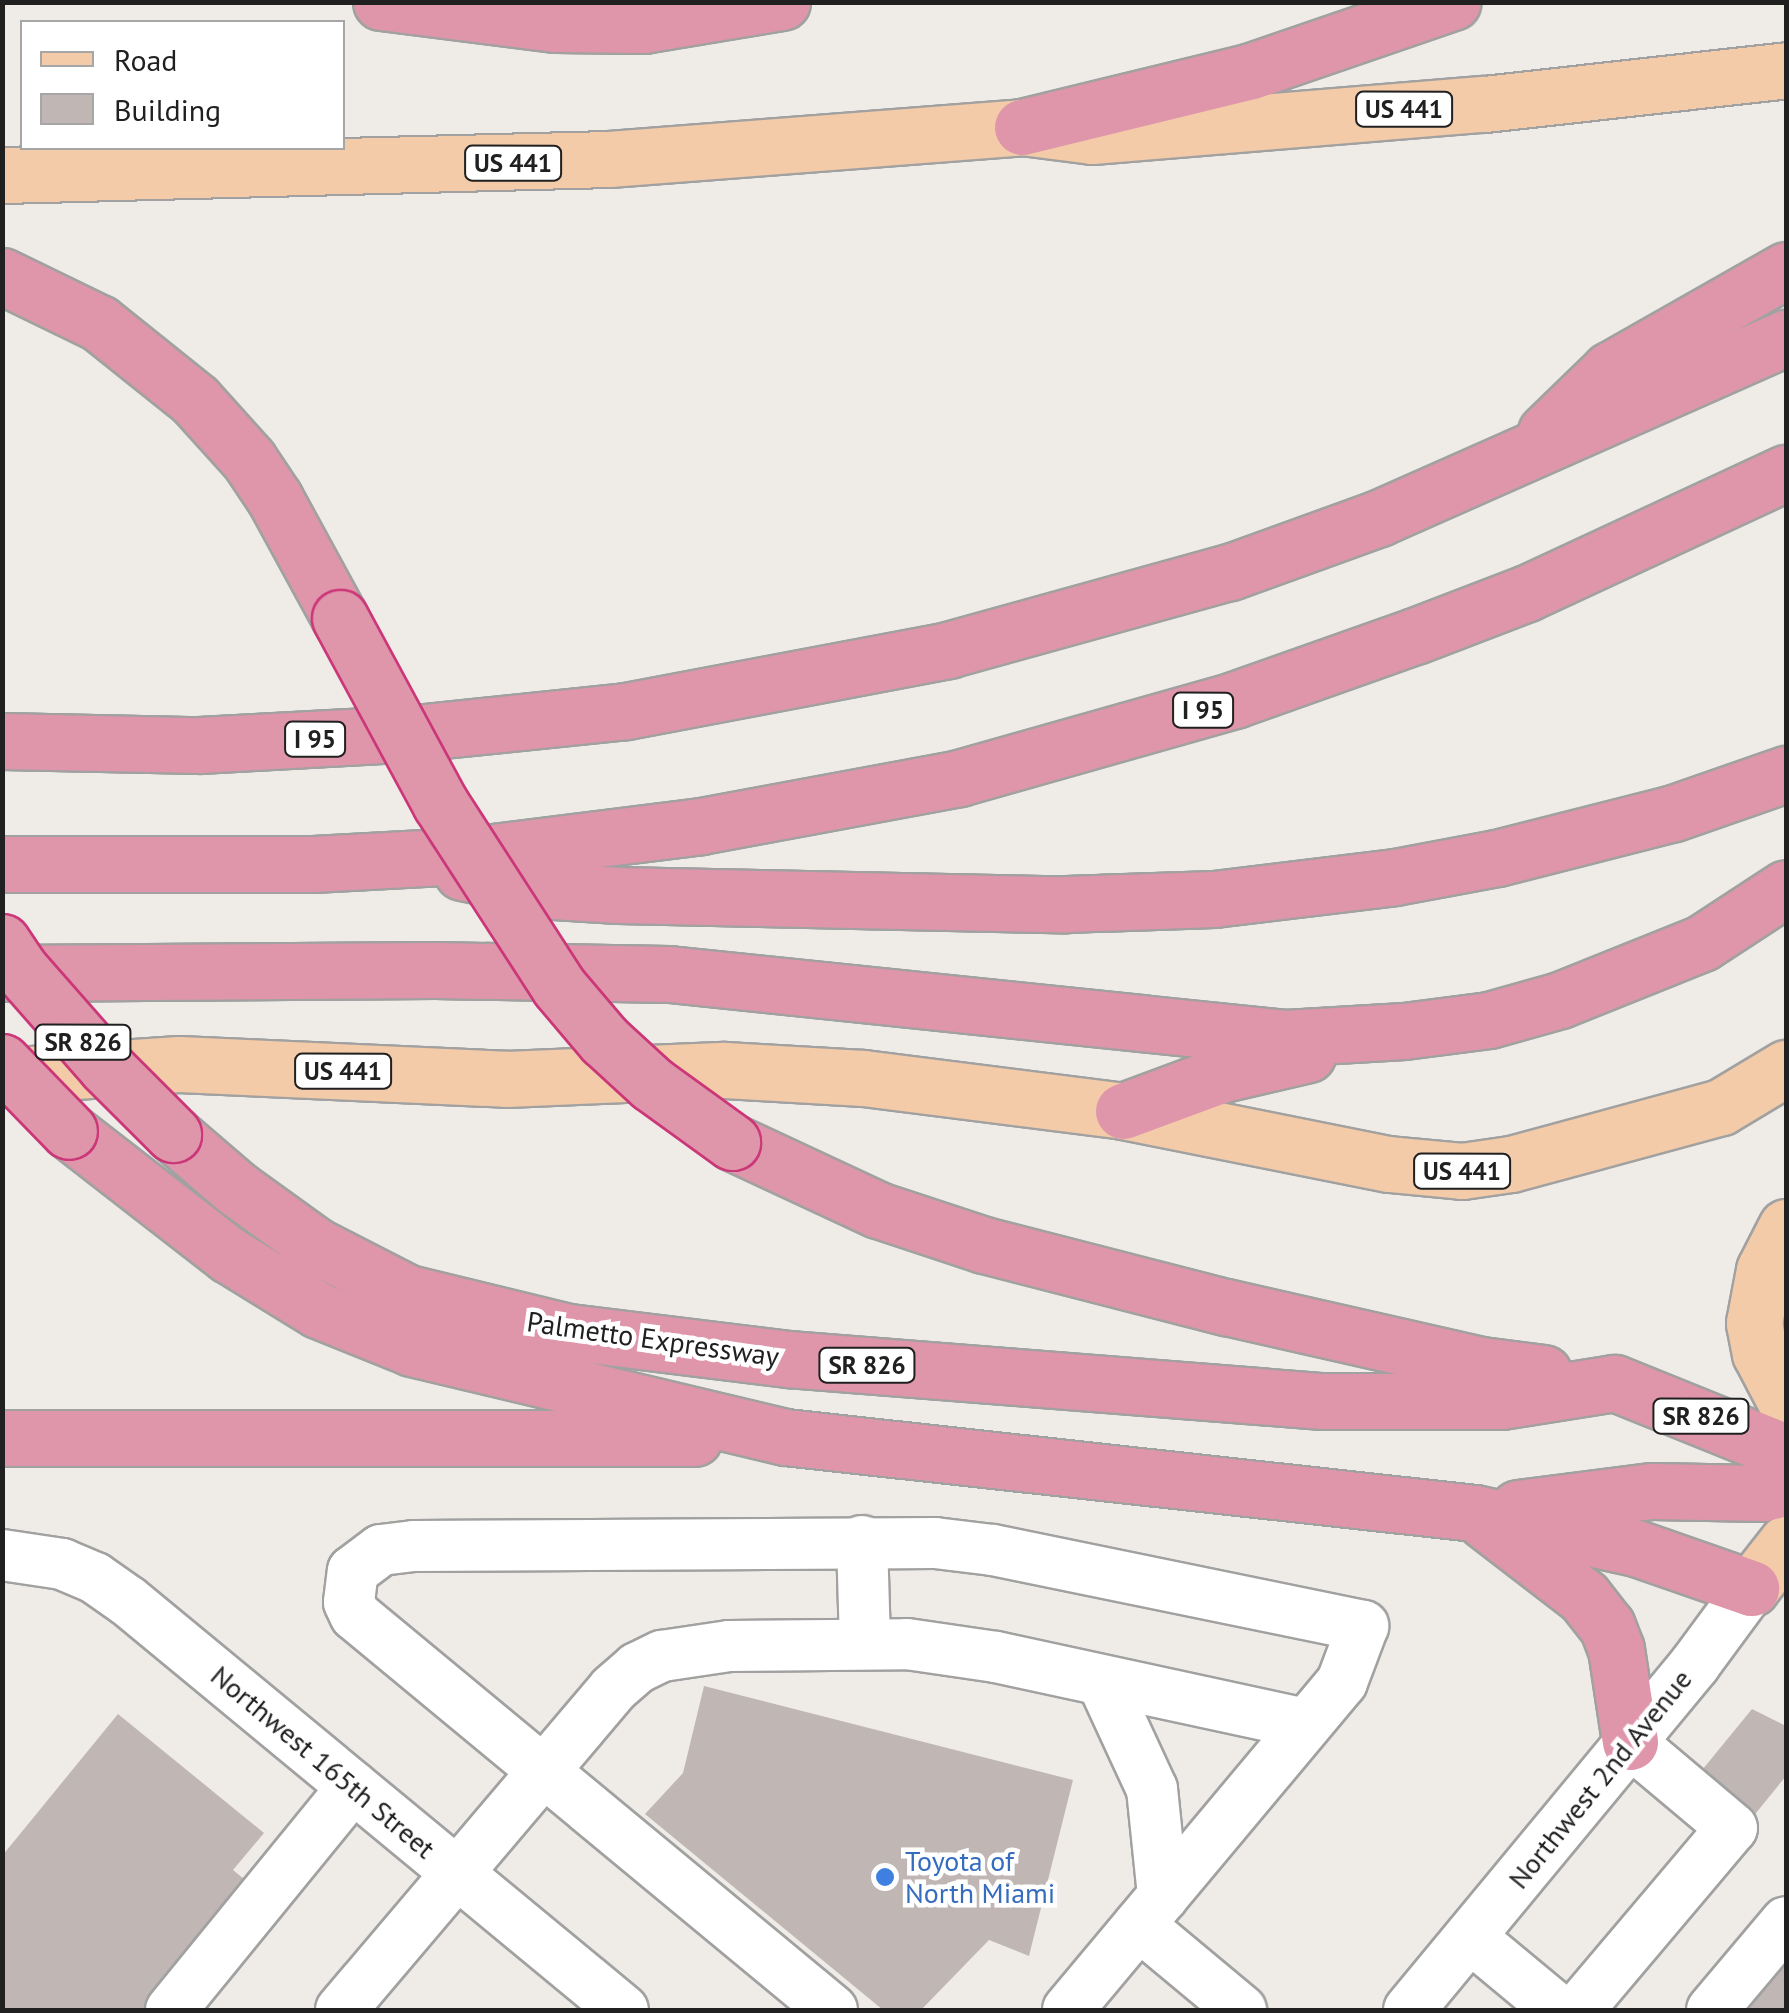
<!DOCTYPE html>
<html>
<head>
<meta charset="utf-8">
<style>
	body { margin:0 }
	#map { position:relative; width:1789px; height:2013px; overflow:hidden; background:#efece7; font-family:"PT Sans",sans-serif }
	div>[style] { position:absolute }
	[style*='--x'] { left:calc(var(--x)*1px); top:calc(var(--y)*1px); width:calc(var(--w)*1px); rotate:calc(var(--a)*1deg) }
	.building>* { inset:0; background:#c0b7b4 }
	.roads { filter:drop-shadow(2px 0 #a1a1a1) drop-shadow(-2px 0 #a1a1a1) drop-shadow(0 2px #a1a1a1) drop-shadow(0 -2px #a1a1a1) }
	.minor>* { height:50px; margin:-25px; padding:0 25px; transform-origin:25px; border-radius:25px; background:#fff }
	.major>* { height:55px; margin:-27.5px; padding:0 27.5px; transform-origin:27.5px; border-radius:27.5px; background:#f3cba8 }
	.highway>* { height:55px; margin:-27.5px; padding:0 27.5px; transform-origin:27.5px; border-radius:27.5px; background:#df96ab }
	.bridges { filter:drop-shadow(2px 0 #cb3778) drop-shadow(-2px 0 #cb3778) drop-shadow(0 2px #cb3778) drop-shadow(0 -2px #cb3778) }
	.highway-bridge>* { height:55px; margin:-27.5px; padding:0 27.5px; transform-origin:27.5px; border-radius:27.5px; background:#df96ab }
	.dots>* { width:28px; height:28px; translate:-50% -50%; box-sizing:border-box; border:5px solid #fff; border-radius:50% }
	span { translate:-50% -50%; white-space:nowrap; text-align:center; line-height:1.15; -webkit-text-stroke:9px #fff; paint-order:stroke }
	.shield-label span { padding:2px 8px; background:#fff; border:2px solid; border-radius:8px; -webkit-text-stroke-width:0 }
	.shield-label { font-size:25px; color:#202020; font-weight:700 }
	.street-label { font-size:28px; color:#202020 }
	.shop-label { font-size:28px; color:#366cbe }
	.left { translate:0 -50%; text-align:left }
	.frame { position:absolute; inset:0; border:5px solid #202020; pointer-events:none }
	.legend { position:absolute; left:20px; top:20px; width:325px; height:130px; box-sizing:border-box; background:#fff; border:2px solid #a6a6a6; margin:0; padding:12px 18px; list-style:none; font-size:30px; color:#202020 }
	.legend li { display:flex; align-items:center; gap:20px; height:50px }
	.legend b { width:50px; border:2px solid #a6a6a6 }
</style>
</head>
<body>
<div id="map">
	<div class="building">
		<div style="clip-path:polygon(704px 1686px,1073px 1780px,1029px 1956px,989px 1940px,921px 2010px,883px 2010px,645px 1814px,683px 1773px)"></div>
		<div style="clip-path:polygon(1752px 1709px,1786px 1726px,1786px 1776px,1743px 1829px,1689px 1786px)"></div>
		<div style="clip-path:polygon(118px 1714px,264px 1833px,233px 1870px,249px 1883px,144px 2010px,2px 2010px,2px 1856px)"></div>
		<div style="clip-path:polygon(1786px 1940px,1786px 2010px,1743px 2010px)"></div>
	</div>
	<div class="roads">
		<div class="minor">
			<div style="--x:862;--y:1541;--w:103;--a:88.3"></div>
			<div style="--x:2;--y:1555;--w:61;--a:8.5"></div>
			<div style="--x:62;--y:1564;--w:36;--a:23"></div>
			<div style="--x:95;--y:1578;--w:40;--a:34.9"></div>
			<div style="--x:128;--y:1601;--w:642;--a:39.57"></div>
			<div style="--x:1102;--y:1681;--w:119;--a:65.2"></div>
			<div style="--x:1152;--y:1789;--w:108;--a:84.1"></div>
			<div style="--x:1139;--y:1925;--w:133;--a:39.8"></div>
			<div style="--x:1470;--y:1937;--w:114;--a:39.7"></div>
			<div style="--x:171;--y:2010;--w:288;--a:-50.8"></div>
			<div style="--x:341;--y:2010;--w:421;--a:-49.7"></div>
			<div style="--x:613;--y:1689;--w:32;--a:-41"></div>
			<div style="--x:637;--y:1668;--w:28;--a:-26"></div>
			<div style="--x:662;--y:1656;--w:68;--a:-8.5"></div>
			<div style="--x:729;--y:1646;--w:178;--a:-0.6"></div>
			<div style="--x:907;--y:1644;--w:90;--a:8.3"></div>
			<div style="--x:996;--y:1657;--w:316;--a:12.2"></div>
			<div style="--x:832;--y:2010;--w:619;--a:-140.37"></div>
			<div style="--x:355;--y:1615;--w:14;--a:-115"></div>
			<div style="--x:349;--y:1602;--w:31;--a:-83"></div>
			<div style="--x:353;--y:1571;--w:35;--a:-37"></div>
			<div style="--x:381;--y:1550;--w:33;--a:-7"></div>
			<div style="--x:414;--y:1546;--w:521;--a:-0.33"></div>
			<div style="--x:935;--y:1543;--w:58;--a:6.9"></div>
			<div style="--x:993;--y:1550;--w:378;--a:11.6"></div>
			<div style="--x:1363;--y:1626;--w:60;--a:110.6"></div>
			<div style="--x:1342;--y:1682;--w:427;--a:129.9"></div>
			<div style="--x:1409;--y:2010;--w:449;--a:-50.4"></div>
			<div style="--x:1695;--y:1664;--w:94;--a:-53.6"></div>
			<div style="--x:1578;--y:2010;--w:238;--a:-49.8"></div>
			<div style="--x:1732;--y:1828;--w:133;--a:-139.9"></div>
			<div style="--x:1712;--y:2010;--w:115;--a:-49.9"></div>
		</div>
		<div class="major">
			<div style="--x:2;--y:175;--w:607;--a:-1.51"></div>
			<div style="--x:609;--y:159;--w:414;--a:-4.4"></div>
			<div style="--x:1022;--y:127;--w:71;--a:7.3"></div>
			<div style="--x:1092;--y:136;--w:394;--a:-4.7"></div>
			<div style="--x:1485;--y:104;--w:303;--a:-6.4"></div>
			<div style="--x:2;--y:1076;--w:177;--a:-3.9"></div>
			<div style="--x:179;--y:1064;--w:327;--a:2.6"></div>
			<div style="--x:506;--y:1079;--w:219;--a:-2.4"></div>
			<div style="--x:725;--y:1070;--w:138;--a:3.3"></div>
			<div style="--x:863;--y:1078;--w:262;--a:7.2"></div>
			<div style="--x:1123;--y:1111;--w:271;--a:11.3"></div>
			<div style="--x:1389;--y:1164;--w:73;--a:5.5"></div>
			<div style="--x:1462;--y:1171;--w:49;--a:-8.1"></div>
			<div style="--x:1511;--y:1164;--w:218;--a:-15.2"></div>
			<div style="--x:1721;--y:1107;--w:76;--a:-31"></div>
			<div style="--x:1786;--y:1227;--w:48;--a:117.1"></div>
			<div style="--x:1764;--y:1270;--w:54;--a:100.7"></div>
			<div style="--x:1754;--y:1323;--w:31;--a:79"></div>
			<div style="--x:1760;--y:1353;--w:56;--a:62.5"></div>
			<div style="--x:1751;--y:1588;--w:57;--a:-52.1"></div>
		</div>
		<div class="highway">
			<div style="--x:381;--y:2;--w:175;--a:7.2"></div>
			<div style="--x:555;--y:24;--w:89;--a:0.6"></div>
			<div style="--x:644;--y:25;--w:140;--a:-9.5"></div>
			<div style="--x:1022;--y:127;--w:236;--a:-13.7"></div>
			<div style="--x:1251;--y:71;--w:213;--a:-18.9"></div>
			<div style="--x:2;--y:276;--w:108;--a:25.9"></div>
			<div style="--x:99;--y:323;--w:123;--a:38.7"></div>
			<div style="--x:195;--y:400;--w:81;--a:48"></div>
			<div style="--x:249;--y:460;--w:47;--a:56.3"></div>
			<div style="--x:275;--y:499;--w:136;--a:61.4"></div>
			<div style="--x:1546;--y:432;--w:89;--a:-44.1"></div>
			<div style="--x:1610;--y:370;--w:202;--a:-29.6"></div>
			<div style="--x:2;--y:741;--w:197;--a:1.2"></div>
			<div style="--x:199;--y:745;--w:206;--a:-3.1"></div>
			<div style="--x:405;--y:734;--w:222;--a:-5.9"></div>
			<div style="--x:626;--y:711;--w:328;--a:-10.7"></div>
			<div style="--x:948;--y:650;--w:293;--a:-15.5"></div>
			<div style="--x:1230;--y:572;--w:158;--a:-19.9"></div>
			<div style="--x:1379;--y:518;--w:445;--a:-23.9"></div>
			<div style="--x:2;--y:864;--w:311;--a:0"></div>
			<div style="--x:313;--y:864;--w:148;--a:-3.1"></div>
			<div style="--x:461;--y:856;--w:242;--a:-7.1"></div>
			<div style="--x:701;--y:826;--w:262;--a:-10.5"></div>
			<div style="--x:959;--y:778;--w:286;--a:-15.8"></div>
			<div style="--x:1234;--y:700;--w:192;--a:-19.5"></div>
			<div style="--x:1415;--y:636;--w:120;--a:-21"></div>
			<div style="--x:1527;--y:593;--w:285;--a:-24.9"></div>
			<div style="--x:462;--y:872;--w:94;--a:11.7"></div>
			<div style="--x:554;--y:891;--w:64;--a:3.6"></div>
			<div style="--x:618;--y:895;--w:448;--a:1.2"></div>
			<div style="--x:1066;--y:904;--w:148;--a:-1.9"></div>
			<div style="--x:1214;--y:899;--w:182;--a:-6.9"></div>
			<div style="--x:1395;--y:877;--w:104;--a:-10.6"></div>
			<div style="--x:1497;--y:858;--w:183;--a:-14.3"></div>
			<div style="--x:1674;--y:813;--w:119;--a:-19.2"></div>
			<div style="--x:2;--y:973;--w:433;--a:-0.4"></div>
			<div style="--x:435;--y:970;--w:234;--a:1"></div>
			<div style="--x:669;--y:974;--w:619;--a:5.93"></div>
			<div style="--x:1285;--y:1038;--w:119;--a:-3.4"></div>
			<div style="--x:1404;--y:1031;--w:86;--a:-7.4"></div>
			<div style="--x:1489;--y:1020;--w:74;--a:-15.7"></div>
			<div style="--x:1560;--y:1000;--w:153;--a:-21.9"></div>
			<div style="--x:1702;--y:943;--w:100;--a:-33.2"></div>
			<div style="--x:1123;--y:1111;--w:107;--a:-20.3"></div>
			<div style="--x:1223;--y:1074;--w:87;--a:-13.2"></div>
			<div style="--x:69;--y:1131;--w:202;--a:37.8"></div>
			<div style="--x:229;--y:1255;--w:105;--a:31.7"></div>
			<div style="--x:318;--y:1310;--w:101;--a:22"></div>
			<div style="--x:412;--y:1348;--w:383;--a:13.4"></div>
			<div style="--x:785;--y:1437;--w:694;--a:6.29"></div>
			<div style="--x:1475;--y:1513;--w:165;--a:12.3"></div>
			<div style="--x:1636;--y:1548;--w:122;--a:19.2"></div>
			<div style="--x:173;--y:1134;--w:84;--a:40.7"></div>
			<div style="--x:237;--y:1189;--w:97;--a:35.8"></div>
			<div style="--x:316;--y:1246;--w:103;--a:27.1"></div>
			<div style="--x:408;--y:1293;--w:165;--a:13.7"></div>
			<div style="--x:568;--y:1332;--w:222;--a:7"></div>
			<div style="--x:788;--y:1359;--w:536;--a:4.5"></div>
			<div style="--x:1322;--y:1401;--w:179;--a:0"></div>
			<div style="--x:1501;--y:1401;--w:115;--a:-9"></div>
			<div style="--x:1615;--y:1383;--w:184;--a:22"></div>
			<div style="--x:732;--y:1142;--w:161;--a:25"></div>
			<div style="--x:878;--y:1210;--w:112;--a:18.3"></div>
			<div style="--x:984;--y:1245;--w:250;--a:14.4"></div>
			<div style="--x:1226;--y:1307;--w:262;--a:12.8"></div>
			<div style="--x:1481;--y:1365;--w:63;--a:7.4"></div>
			<div style="--x:2;--y:1438;--w:692;--a:0"></div>
			<div style="--x:1518;--y:1508;--w:134;--a:-7.3"></div>
			<div style="--x:1651;--y:1491;--w:113;--a:1"></div>
			<div style="--x:1764;--y:1493;--w:23;--a:-13"></div>
			<div style="--x:1485;--y:1521;--w:125;--a:37.5"></div>
			<div style="--x:1584;--y:1597;--w:37;--a:52"></div>
			<div style="--x:1607;--y:1626;--w:25;--a:69"></div>
			<div style="--x:1616;--y:1649;--w:94;--a:81.4"></div>
		</div>
	</div>
	<div class="bridges">
		<div class="highway-bridge">
			<div style="--x:340;--y:618;--w:210;--a:61.6"></div>
			<div style="--x:440;--y:803;--w:219;--a:57.1"></div>
			<div style="--x:559;--y:987;--w:70;--a:49.7"></div>
			<div style="--x:604;--y:1040;--w:65;--a:42.5"></div>
			<div style="--x:652;--y:1084;--w:99;--a:35.9"></div>
			<div style="--x:2;--y:942;--w:32;--a:56"></div>
			<div style="--x:20;--y:969;--w:130;--a:48.7"></div>
			<div style="--x:106;--y:1067;--w:95;--a:45"></div>
			<div style="--x:2;--y:1062;--w:96;--a:45.8"></div>
		</div>
	</div>
	<div class="dots">
		<div style="left:885px;top:1877px;background:#3f7fe0"></div>
	</div>
	<div class="shield-label">
		<span style="left:1404px;top:109px">US 441</span>
		<span style="left:513px;top:163px">US 441</span>
		<span style="left:1203px;top:710px">I 95</span>
		<span style="left:315px;top:739px">I 95</span>
		<span style="left:83px;top:1042px">SR 826</span>
		<span style="left:343px;top:1071px">US 441</span>
		<span style="left:1462px;top:1171px">US 441</span>
		<span style="left:867px;top:1365px">SR 826</span>
		<span style="left:1701px;top:1416px">SR 826</span>
	</div>
	<div class="street-label">
		<span style="left:653px;top:1339px;rotate:8deg">Palmetto Expressway</span>
		<span style="left:323px;top:1762px;rotate:40deg">Northwest 165th Street</span>
		<span style="left:1600px;top:1779px;rotate:-51deg">Northwest 2nd Avenue</span>
	</div>
	<div class="shop-label">
		<span class="left" style="left:905px;top:1877px">Toyota of<br>North Miami</span>
	</div>
	<div class="frame"></div>
	<ul class="legend">
	<li><b style="height:12px;background:#f3cba8"></b>Road</li>
	<li><b style="height:28px;background:#c0b7b4"></b>Building</li>
	</ul>
</div>
</body>
</html>
